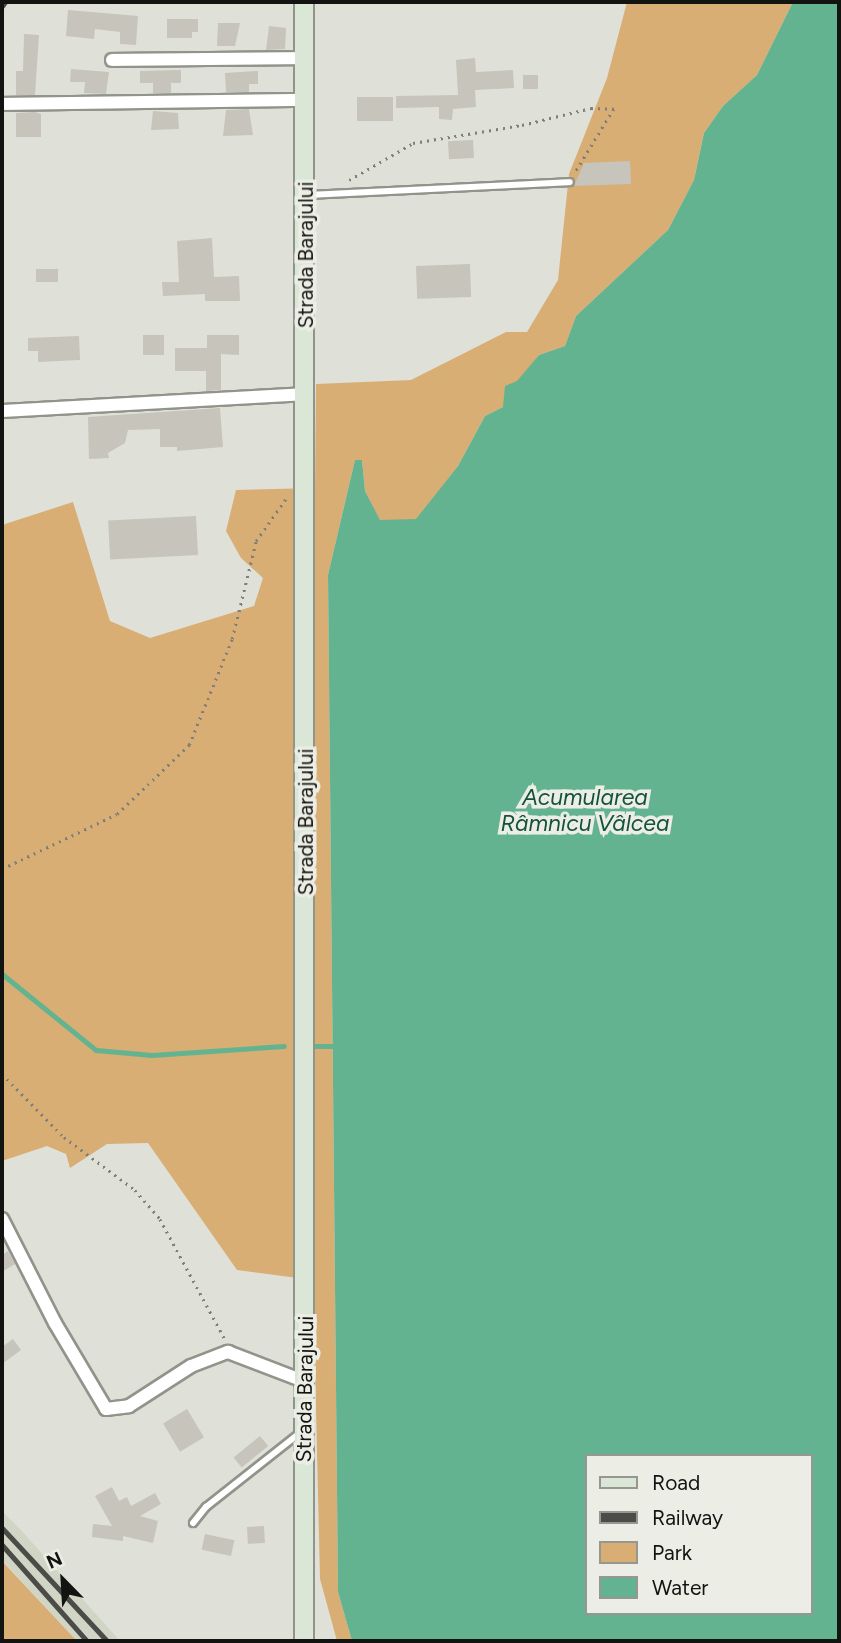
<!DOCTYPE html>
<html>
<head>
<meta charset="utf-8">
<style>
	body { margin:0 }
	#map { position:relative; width:841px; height:1643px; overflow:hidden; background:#dfe1d8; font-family:Figtree,sans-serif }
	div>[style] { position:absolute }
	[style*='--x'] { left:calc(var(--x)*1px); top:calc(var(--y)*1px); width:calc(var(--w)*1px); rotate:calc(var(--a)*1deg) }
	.built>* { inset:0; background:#d1d5c5 }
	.green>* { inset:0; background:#d8ae74 }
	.water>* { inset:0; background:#63b390 }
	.stream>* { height:5px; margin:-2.5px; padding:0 2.5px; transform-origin:2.5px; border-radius:2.5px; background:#63b390 }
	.building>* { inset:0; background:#c6c4bb; transform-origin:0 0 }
	.path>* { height:2.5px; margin-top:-1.25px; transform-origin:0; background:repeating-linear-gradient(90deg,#7d7f78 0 2px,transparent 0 7px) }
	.roads { filter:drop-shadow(2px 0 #91948b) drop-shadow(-2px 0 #91948b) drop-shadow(0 2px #91948b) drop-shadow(0 -2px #91948b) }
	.lane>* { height:6px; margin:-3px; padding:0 3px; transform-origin:3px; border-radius:3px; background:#fff }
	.street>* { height:12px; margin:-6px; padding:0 6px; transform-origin:6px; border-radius:6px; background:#fff }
	.secondary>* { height:18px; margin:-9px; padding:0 9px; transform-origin:9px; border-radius:9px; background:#dae7d7 }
	.rail>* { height:5px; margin:-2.5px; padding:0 2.5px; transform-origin:2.5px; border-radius:2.5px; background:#4b4c47 }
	span { translate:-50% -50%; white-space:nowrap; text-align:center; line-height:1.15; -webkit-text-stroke:7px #eceee5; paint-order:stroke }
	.street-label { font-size:21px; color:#131411 }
	.water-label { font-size:23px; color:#13533c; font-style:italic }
	.frame { position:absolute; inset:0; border:4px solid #131411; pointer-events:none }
	.legend { position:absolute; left:585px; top:1454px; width:228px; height:161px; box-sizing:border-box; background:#eceee5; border:2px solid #959790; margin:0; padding:9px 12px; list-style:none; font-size:21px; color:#131411 }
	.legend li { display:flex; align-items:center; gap:14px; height:35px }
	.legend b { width:35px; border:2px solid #959790 }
	.north { position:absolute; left:28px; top:1545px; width:70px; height:70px; -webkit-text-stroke:5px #eceee5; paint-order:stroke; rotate:336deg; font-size:19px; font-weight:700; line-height:28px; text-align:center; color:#131411 }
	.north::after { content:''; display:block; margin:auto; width:24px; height:32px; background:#131411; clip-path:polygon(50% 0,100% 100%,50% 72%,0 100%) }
</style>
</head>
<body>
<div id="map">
	<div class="built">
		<div style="clip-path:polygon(2px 1511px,20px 1529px,120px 1641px,77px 1641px,2px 1560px)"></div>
	</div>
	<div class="green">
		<div style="clip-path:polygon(627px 2px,793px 2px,757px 75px,723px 106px,704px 133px,694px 180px,668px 230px,576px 316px,565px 346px,539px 355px,503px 407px,485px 416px,458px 466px,416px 520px,380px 521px,365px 491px,362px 460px,355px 460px,328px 575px,338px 1592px,352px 1641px,337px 1641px,320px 1579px,313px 1280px,237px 1270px,148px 1143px,107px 1144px,70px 1168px,66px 1154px,47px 1146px,2px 1161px,2px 525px,73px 502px,110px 621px,150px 638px,254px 606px,263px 578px,241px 558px,226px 531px,236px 490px,315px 488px,316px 384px,411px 380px,506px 332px,527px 332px,558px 280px,569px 174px,607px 78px)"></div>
		<div style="clip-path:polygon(2px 1561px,75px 1639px,77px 1641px,2px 1641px)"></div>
	</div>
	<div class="water">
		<div style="clip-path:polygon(evenodd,793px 2px,839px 2px,839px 1641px,352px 1641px,338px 1592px,328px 575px,355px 460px,362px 460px,365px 491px,380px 520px,416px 519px,458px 466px,485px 416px,503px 407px,505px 386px,517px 381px,539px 355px,565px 346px,576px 316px,668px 230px,694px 180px,704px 133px,723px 106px,757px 75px,793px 2px,587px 1456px,811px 1456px,811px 1613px,587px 1613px,587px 1456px)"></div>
	</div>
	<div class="stream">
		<div style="--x:2;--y:974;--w:121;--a:39"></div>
		<div style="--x:96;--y:1050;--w:56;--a:5.1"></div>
		<div style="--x:152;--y:1055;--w:132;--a:-3.9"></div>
		<div style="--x:313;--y:1046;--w:19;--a:0"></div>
	</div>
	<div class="building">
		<div style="clip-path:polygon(68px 10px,138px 16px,136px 45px,120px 44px,120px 32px,95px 29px,94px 39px,66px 36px)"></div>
		<div style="clip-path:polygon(167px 19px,198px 19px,198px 32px,192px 32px,192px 38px,167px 38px)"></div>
		<div style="clip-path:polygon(218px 23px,240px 23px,235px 46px,217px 46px)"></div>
		<div style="clip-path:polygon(269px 26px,286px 28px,285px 49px,266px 50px)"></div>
		<div style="clip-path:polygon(24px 34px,39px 35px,35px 95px,16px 95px,16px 71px,23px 71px)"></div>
		<div style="clip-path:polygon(475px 58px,476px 72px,513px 70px,514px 88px,475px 90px,476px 107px,453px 109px,452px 120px,439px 119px,439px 107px,396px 108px,396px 96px,458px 95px,456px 60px)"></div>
		<div style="clip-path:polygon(71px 69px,109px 72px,106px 94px,84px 93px,85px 82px,70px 82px)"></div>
		<div style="clip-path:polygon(181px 70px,181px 83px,171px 83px,171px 93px,153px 93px,153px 83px,140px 83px,140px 71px)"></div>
		<div style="clip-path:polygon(258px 71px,258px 84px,249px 84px,249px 92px,226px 92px,225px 73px)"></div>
		<div style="left:523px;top:75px;width:15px;height:14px"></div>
		<div style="left:393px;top:97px;width:24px;height:36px;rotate:90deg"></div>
		<div style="clip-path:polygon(249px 109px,253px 135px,223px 136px,226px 110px)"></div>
		<div style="clip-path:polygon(153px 111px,178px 113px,179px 129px,151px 130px)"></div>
		<div style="clip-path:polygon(35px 112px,41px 114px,41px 137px,16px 137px,16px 113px)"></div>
		<div style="left:473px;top:140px;width:18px;height:25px;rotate:87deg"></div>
		<div style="clip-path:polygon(630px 161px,631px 184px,574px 186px,584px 163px)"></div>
		<div style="clip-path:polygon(212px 238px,214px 277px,239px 276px,240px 301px,205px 301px,205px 294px,163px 296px,162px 282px,179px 282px,177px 241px)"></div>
		<div style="left:470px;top:264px;width:33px;height:54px;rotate:88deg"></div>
		<div style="left:36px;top:269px;width:22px;height:13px"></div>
		<div style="left:143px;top:335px;width:21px;height:20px"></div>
		<div style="clip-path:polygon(207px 335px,239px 335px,239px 355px,221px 354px,221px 390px,206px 391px,206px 371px,175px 371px,175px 348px,207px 348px)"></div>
		<div style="clip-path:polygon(79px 336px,80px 360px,38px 362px,38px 351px,28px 351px,28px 338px)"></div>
		<div style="clip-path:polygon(220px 408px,223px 447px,177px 451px,177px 447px,160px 447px,160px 429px,128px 430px,125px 443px,108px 453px,109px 458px,89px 459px,88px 417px)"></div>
		<div style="left:196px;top:516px;width:39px;height:88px;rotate:87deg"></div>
		<div style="clip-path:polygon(8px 1251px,15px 1264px,2px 1272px,2px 1255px)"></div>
		<div style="clip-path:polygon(13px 1339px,21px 1350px,2px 1364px,2px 1347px)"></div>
		<div style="left:187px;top:1409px;width:33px;height:28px;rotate:59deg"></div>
		<div style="left:260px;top:1436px;width:13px;height:34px;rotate:51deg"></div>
		<div style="clip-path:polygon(112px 1487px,119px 1501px,127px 1497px,131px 1506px,155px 1493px,161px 1504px,140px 1516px,158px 1521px,153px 1543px,123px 1536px,123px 1541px,92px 1537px,93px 1524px,112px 1526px,95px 1496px)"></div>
		<div style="left:264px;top:1526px;width:17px;height:17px;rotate:87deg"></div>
		<div style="left:205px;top:1534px;width:30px;height:16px;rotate:12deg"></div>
	</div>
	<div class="path">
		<div style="--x:349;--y:180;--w:74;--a:-30"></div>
		<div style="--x:413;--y:143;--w:110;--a:-9.4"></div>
		<div style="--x:522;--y:125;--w:71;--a:-13.8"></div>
		<div style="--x:591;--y:108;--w:23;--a:2"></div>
		<div style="--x:614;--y:109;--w:75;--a:121.4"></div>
		<div style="--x:2;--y:869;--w:127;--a:-25.6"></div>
		<div style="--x:117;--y:814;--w:100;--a:-43.8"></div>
		<div style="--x:189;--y:745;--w:114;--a:-67.9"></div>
		<div style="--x:232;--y:639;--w:101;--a:-76.2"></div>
		<div style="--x:256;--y:541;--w:54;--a:-54.8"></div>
		<div style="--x:2;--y:1074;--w:88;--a:45.5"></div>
		<div style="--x:64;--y:1137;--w:89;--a:36.7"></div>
		<div style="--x:135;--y:1190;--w:38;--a:49"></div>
		<div style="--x:160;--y:1219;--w:136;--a:61.6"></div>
	</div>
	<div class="roads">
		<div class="lane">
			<div style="--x:306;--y:195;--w:264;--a:-2.8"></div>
			<div style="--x:193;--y:1523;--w:21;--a:-51"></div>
			<div style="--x:206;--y:1507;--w:121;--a:-38.3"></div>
		</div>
		<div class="street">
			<div style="--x:112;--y:60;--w:193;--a:-0.6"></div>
			<div style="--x:2;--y:104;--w:303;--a:-0.8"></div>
			<div style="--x:2;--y:411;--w:304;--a:-3.2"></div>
			<div style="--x:2;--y:1219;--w:117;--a:63"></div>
			<div style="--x:55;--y:1323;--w:100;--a:59.3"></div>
			<div style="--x:106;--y:1409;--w:23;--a:-7"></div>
			<div style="--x:129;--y:1406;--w:74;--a:-32.8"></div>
			<div style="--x:191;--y:1366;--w:40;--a:-21"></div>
			<div style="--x:228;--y:1352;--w:84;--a:21"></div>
		</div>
		<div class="secondary">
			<div style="--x:304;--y:1641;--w:1639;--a:-90"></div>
		</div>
	</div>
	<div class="rail">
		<div style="--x:2;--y:6;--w:5;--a:-53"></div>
		<div style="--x:2;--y:1528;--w:154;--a:47.1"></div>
		<div style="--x:2;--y:1545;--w:128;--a:48.5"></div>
	</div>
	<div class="street-label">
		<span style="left:306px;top:255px;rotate:-90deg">Strada Barajului</span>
		<span style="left:306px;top:822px;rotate:-90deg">Strada Barajului</span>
		<span style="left:305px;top:1389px;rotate:-89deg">Strada Barajului</span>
	</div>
	<div class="water-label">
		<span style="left:585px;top:810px">Acumularea<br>Râmnicu Vâlcea</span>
	</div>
	<div class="frame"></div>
	<ul class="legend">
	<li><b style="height:9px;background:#dae7d7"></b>Road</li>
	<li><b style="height:9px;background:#4b4c47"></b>Railway</li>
	<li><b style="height:19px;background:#d8ae74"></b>Park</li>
	<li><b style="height:19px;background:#63b390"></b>Water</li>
	</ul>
	<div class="north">N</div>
</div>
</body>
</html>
